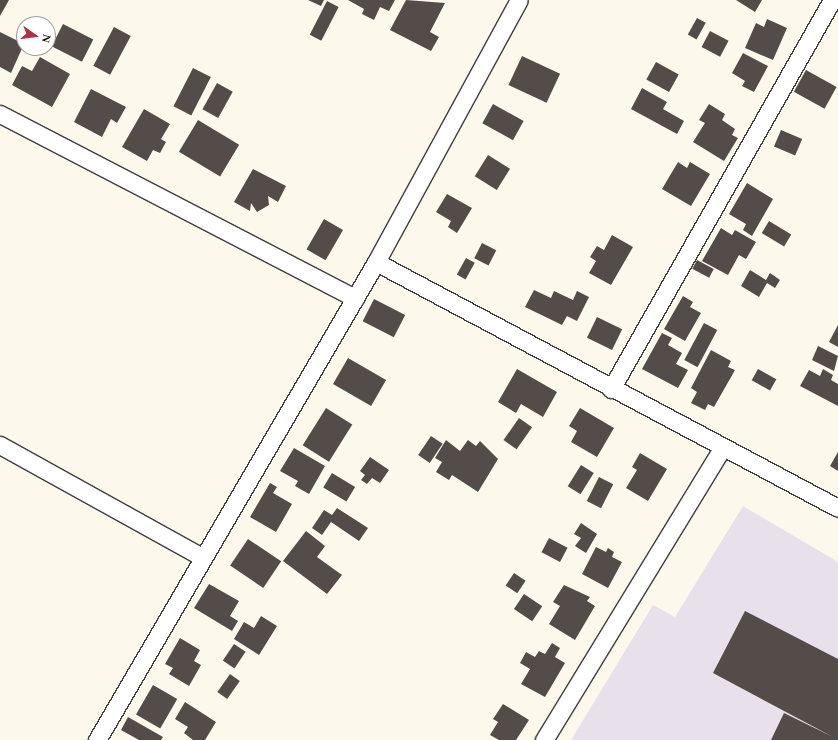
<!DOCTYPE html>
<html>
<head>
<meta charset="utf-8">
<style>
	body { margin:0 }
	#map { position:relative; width:838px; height:740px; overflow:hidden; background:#fdf8ec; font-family:"Times New Roman",serif }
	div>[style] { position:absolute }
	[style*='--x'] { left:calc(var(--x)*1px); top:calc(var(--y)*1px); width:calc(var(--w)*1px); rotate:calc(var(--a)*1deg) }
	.industrial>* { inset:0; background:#e8e0ea }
	.building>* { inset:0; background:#534c49; transform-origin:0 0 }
	.roads { filter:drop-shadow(1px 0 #3f3f3f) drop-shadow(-1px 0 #3f3f3f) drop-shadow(0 1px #3f3f3f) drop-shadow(0 -1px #3f3f3f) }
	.minor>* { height:17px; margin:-8.5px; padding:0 8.5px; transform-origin:8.5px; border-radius:8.5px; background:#fff }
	span { translate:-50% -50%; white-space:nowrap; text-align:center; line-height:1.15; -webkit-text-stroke:4px #fff; paint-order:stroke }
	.north { position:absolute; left:16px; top:16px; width:40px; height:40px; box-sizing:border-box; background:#fff; border:1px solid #9e9e9e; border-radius:50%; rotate:104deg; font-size:11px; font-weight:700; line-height:16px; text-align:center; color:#0c0c0c }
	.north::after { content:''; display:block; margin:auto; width:14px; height:18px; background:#ac3346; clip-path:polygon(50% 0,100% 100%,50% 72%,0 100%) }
</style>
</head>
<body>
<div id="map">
	<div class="industrial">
		<div style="clip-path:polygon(743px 506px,838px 562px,838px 740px,571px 740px,653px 605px,675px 617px)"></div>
	</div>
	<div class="building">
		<div style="clip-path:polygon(0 0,9px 0,0 16px)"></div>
		<div style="clip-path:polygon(308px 0,324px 0,321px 6px)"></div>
		<div style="clip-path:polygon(348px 0,395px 0,389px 11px,380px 7px,374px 20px,362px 14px,364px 9px)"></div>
		<div style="clip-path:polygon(406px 0,445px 3px,430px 32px,439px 37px,431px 51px,390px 30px)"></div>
		<div style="clip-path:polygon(736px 0,762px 0,755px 12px)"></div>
		<div style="left:327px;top:1px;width:13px;height:38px;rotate:27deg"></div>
		<div style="left:697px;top:18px;width:10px;height:19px;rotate:29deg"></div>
		<div style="clip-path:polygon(767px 19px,787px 28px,773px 60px,745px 48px,756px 23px,764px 27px)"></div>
		<div style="left:63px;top:24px;width:34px;height:25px;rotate:27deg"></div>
		<div style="left:114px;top:27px;width:19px;height:44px;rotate:28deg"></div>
		<div style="left:710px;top:31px;width:21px;height:18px;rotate:28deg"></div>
		<div style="clip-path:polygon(0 32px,24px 44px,11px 73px,0 67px)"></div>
		<div style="clip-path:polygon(743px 53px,768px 66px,754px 92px,742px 86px,745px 81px,732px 73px)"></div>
		<div style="left:522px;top:56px;width:42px;height:32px;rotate:25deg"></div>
		<div style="clip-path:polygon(40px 57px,70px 74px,52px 107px,12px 85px,22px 66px,32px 71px)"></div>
		<div style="left:656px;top:62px;width:26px;height:20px;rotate:29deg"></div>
		<div style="left:193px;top:68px;width:20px;height:43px;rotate:27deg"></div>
		<div style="left:806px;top:70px;width:35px;height:25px;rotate:29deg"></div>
		<div style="left:217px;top:83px;width:18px;height:30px;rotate:29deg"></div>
		<div style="clip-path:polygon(642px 88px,667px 102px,663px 109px,684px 121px,677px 134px,631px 109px)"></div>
		<div style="clip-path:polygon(91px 89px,126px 107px,117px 123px,111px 119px,102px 137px,74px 122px)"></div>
		<div style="left:493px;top:104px;width:35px;height:22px;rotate:29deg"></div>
		<div style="clip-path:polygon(709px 104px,725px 114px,722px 120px,735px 129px,732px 135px,738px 138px,724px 161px,693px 142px,705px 123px,699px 120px)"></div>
		<div style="clip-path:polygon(144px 109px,170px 124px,161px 139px,166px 142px,160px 153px,153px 150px,147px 161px,122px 147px)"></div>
		<div style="left:198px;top:120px;width:48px;height:37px;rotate:31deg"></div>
		<div style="left:781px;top:130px;width:23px;height:18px;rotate:23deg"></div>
		<div style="left:488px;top:155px;width:26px;height:25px;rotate:32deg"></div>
		<div style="clip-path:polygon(678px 162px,687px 168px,690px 162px,710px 174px,691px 206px,662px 189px)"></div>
		<div style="clip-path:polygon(253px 169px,286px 186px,278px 202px,268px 196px,269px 205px,257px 212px,251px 203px,250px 211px,234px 202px)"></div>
		<div style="clip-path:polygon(747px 183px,773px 199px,752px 236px,743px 230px,746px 224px,729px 214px)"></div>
		<div style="clip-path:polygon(447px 194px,472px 208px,457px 233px,448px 227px,451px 221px,436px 212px)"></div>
		<div style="left:324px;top:219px;width:22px;height:35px;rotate:30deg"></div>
		<div style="left:769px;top:221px;width:26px;height:14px;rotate:31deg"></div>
		<div style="clip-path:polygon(721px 228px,732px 235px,735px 230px,756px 242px,746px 259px,739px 255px,728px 275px,702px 261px)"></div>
		<div style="clip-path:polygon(612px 235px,633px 247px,611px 285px,589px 273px,596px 261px,590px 257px,597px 246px,604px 250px)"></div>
		<div style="left:482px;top:243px;width:16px;height:17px;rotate:27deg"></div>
		<div style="left:466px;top:258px;width:10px;height:19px;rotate:29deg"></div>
		<div style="left:697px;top:260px;width:19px;height:10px;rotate:28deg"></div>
		<div style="clip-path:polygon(750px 270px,766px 280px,770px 273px,780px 280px,775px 288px,767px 283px,759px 297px,741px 286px)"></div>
		<div style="clip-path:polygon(534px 290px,551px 298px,554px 291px,573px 300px,577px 291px,589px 297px,577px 321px,567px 316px,562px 325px,525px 307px)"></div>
		<div style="clip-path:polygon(683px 296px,693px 302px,690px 307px,701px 313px,685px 341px,664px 329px)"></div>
		<div style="left:374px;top:299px;width:35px;height:25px;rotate:27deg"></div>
		<div style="left:597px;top:317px;width:28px;height:23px;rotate:26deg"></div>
		<div style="left:704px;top:323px;width:15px;height:42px;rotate:28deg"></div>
		<div style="clip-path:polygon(838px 325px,838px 347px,829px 342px)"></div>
		<div style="clip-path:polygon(662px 333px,672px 338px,668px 345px,682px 353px,676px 364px,688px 370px,678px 388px,642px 369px)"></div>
		<div style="clip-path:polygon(818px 346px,838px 356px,834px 371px,812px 360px)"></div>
		<div style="clip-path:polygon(711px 350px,731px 361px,728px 367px,735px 370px,714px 407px,708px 404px,705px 410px,691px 403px,697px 392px,691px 388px)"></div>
		<div style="left:348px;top:358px;width:44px;height:30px;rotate:30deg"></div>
		<div style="clip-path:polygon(517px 369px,557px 392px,543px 417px,521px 404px,516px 413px,498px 402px)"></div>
		<div style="left:758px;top:369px;width:21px;height:13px;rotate:29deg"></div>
		<div style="clip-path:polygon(823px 369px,833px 375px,831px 380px,838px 384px,838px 406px,800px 386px,809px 370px,820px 376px)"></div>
		<div style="left:326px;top:408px;width:31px;height:44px;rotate:32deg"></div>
		<div style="clip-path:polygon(580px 408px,614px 428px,597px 457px,571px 442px,577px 431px,569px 426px)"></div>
		<div style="left:519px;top:418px;width:16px;height:27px;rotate:35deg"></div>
		<div style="left:431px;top:436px;width:14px;height:23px;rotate:34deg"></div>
		<div style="clip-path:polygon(446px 440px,460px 451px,468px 440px,476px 446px,480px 441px,498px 459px,478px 492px,452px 475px,449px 480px,436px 472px,442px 462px,435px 458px)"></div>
		<div style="clip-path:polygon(294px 448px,325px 466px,309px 494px,295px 486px,298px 481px,280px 471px)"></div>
		<div style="clip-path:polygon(838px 452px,838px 471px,830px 466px)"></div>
		<div style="clip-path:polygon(640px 453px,667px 469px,648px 501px,626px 488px,637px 470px,632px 467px)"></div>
		<div style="clip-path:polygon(370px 457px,389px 470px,380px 483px,372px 478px,367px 484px,361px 480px,365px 475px,360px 471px)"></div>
		<div style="left:581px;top:465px;width:15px;height:25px;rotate:32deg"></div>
		<div style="left:332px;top:473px;width:27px;height:17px;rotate:31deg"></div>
		<div style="left:599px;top:477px;width:16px;height:27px;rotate:27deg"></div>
		<div style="clip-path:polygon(270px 483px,277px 487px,273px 493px,292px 504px,276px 532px,250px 517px)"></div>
		<div style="clip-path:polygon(337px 508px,368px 528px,359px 541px,331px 522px,322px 535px,312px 528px,324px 510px,332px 515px)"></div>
		<div style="clip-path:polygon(581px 523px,597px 534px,586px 553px,575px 546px,581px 538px,574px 534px)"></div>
		<div style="clip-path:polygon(306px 531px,325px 546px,317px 557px,342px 575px,327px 594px,283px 561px)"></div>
		<div style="left:549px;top:538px;width:21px;height:16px;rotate:28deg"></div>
		<div style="left:248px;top:539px;width:40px;height:32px;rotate:34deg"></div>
		<div style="clip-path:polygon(596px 547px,606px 552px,608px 548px,614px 552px,612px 557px,622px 562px,608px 588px,582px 574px)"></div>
		<div style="left:514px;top:573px;width:14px;height:15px;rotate:34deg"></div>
		<div style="clip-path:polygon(209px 584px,239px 601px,230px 616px,238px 621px,232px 631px,194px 608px)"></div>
		<div style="clip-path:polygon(564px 585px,590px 597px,587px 601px,595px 606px,575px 640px,549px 624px,560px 606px,553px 602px)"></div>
		<div style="left:524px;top:594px;width:22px;height:18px;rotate:34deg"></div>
		<div style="clip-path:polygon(745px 611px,838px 659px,838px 740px,771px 740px,784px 713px,833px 737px,713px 673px)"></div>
		<div style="clip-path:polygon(261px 616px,277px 626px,259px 655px,234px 639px,244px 622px,254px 628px)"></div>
		<div style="clip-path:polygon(180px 638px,200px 650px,194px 661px,201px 665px,189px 686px,169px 674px,173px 668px,165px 664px)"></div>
		<div style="clip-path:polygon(552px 643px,560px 648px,555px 657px,565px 663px,545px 697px,521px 684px,530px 669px,520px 663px,526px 652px,535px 657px,539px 651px,545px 654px)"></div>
		<div style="left:234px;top:644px;width:14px;height:20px;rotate:34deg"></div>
		<div style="left:230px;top:674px;width:12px;height:22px;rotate:35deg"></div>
		<div style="left:153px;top:685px;width:28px;height:34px;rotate:30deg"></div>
		<div style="clip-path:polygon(185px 702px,216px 722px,205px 740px,193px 740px,184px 733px,188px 727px,175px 719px)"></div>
		<div style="clip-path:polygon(503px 704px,529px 720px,516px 740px,499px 740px,490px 735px,498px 722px,493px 719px)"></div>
		<div style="clip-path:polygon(128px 717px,163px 737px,161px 740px,139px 740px,121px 730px)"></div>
	</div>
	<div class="roads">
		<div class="minor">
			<div style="--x:0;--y:114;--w:400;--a:27.4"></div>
			<div style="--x:376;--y:262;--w:523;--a:28.03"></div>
			<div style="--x:611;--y:389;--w:447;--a:-60.4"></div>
			<div style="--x:0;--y:445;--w:231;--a:29"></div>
			<div style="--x:97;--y:740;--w:553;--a:-59.73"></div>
			<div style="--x:376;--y:262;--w:298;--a:-61.4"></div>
			<div style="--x:544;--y:740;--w:342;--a:-58.6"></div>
		</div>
	</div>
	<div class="north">N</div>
</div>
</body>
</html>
